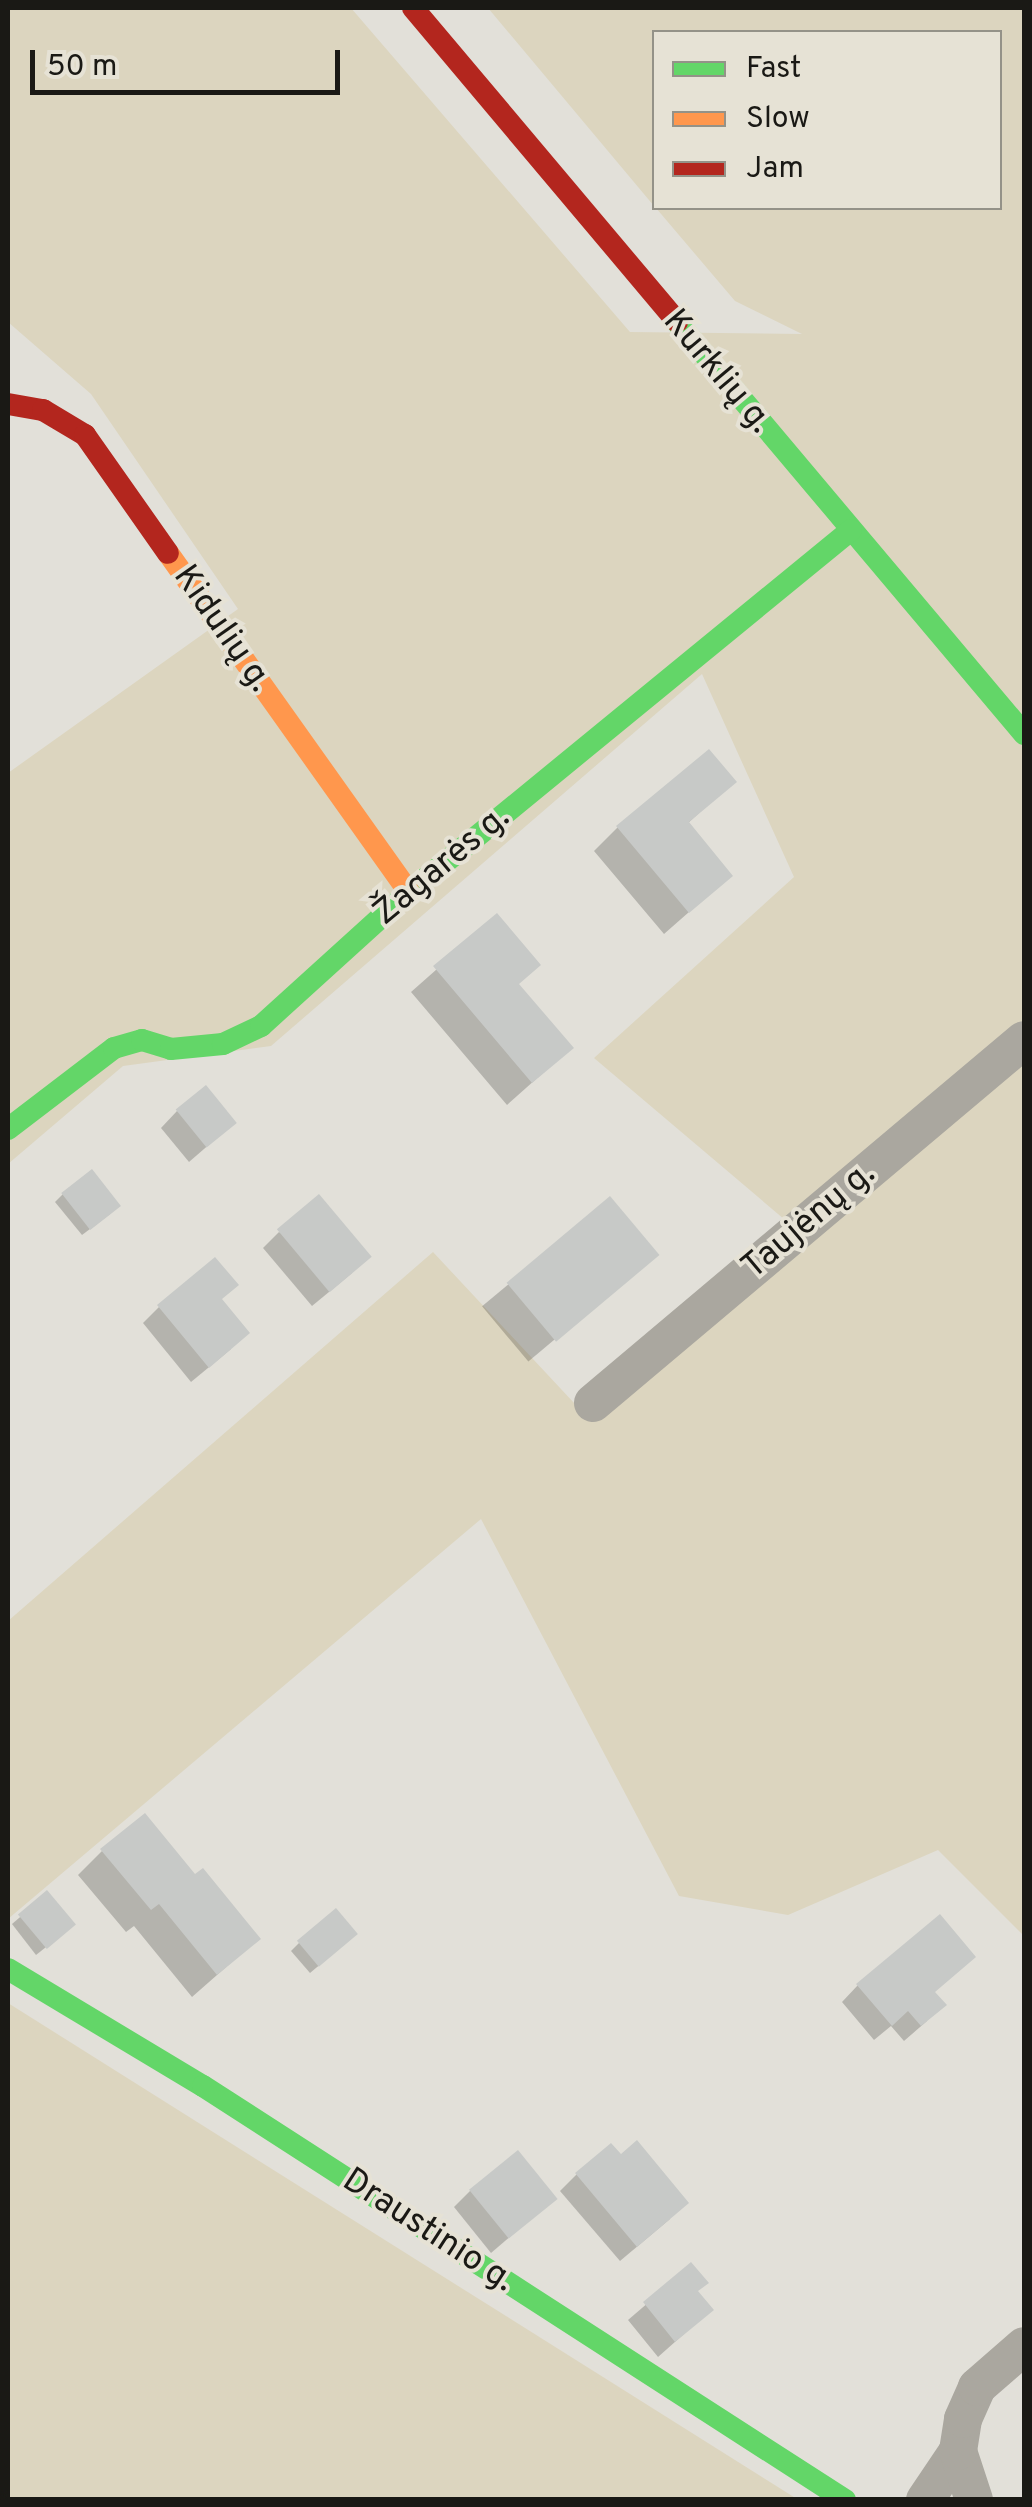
<!DOCTYPE html>
<html>
<head>
<meta charset="utf-8">
<style>
	body { margin:0 }
	#map { position:relative; width:1032px; height:2507px; overflow:hidden; background:#e2e0d9; font-family:Overpass,sans-serif }
	div>[style] { position:absolute }
	[style*='--x'] { left:calc(var(--x)*1px); top:calc(var(--y)*1px); width:calc(var(--w)*1px); rotate:calc(var(--a)*1deg) }
	.green>* { inset:0; background:#dcd5bf }
	.shadow>* { inset:0; background:#0003; transform-origin:0 0 }
	.building>* { inset:0; background:#c7c9c7; transform-origin:0 0 }
	.street>* { height:38px; margin:-19px; padding:0 19px; transform-origin:19px; border-radius:19px; background:#aaa79f }
	.fast>* { height:22px; margin:-11px; padding:0 11px; transform-origin:11px; border-radius:11px; background:#63d668 }
	.slow>* { height:22px; margin:-11px; padding:0 11px; transform-origin:11px; border-radius:11px; background:#ff974d }
	.jam>* { height:22px; margin:-11px; padding:0 11px; transform-origin:11px; border-radius:11px; background:#b3261e }
	span { translate:-50% -50%; white-space:nowrap; text-align:center; line-height:1.15; -webkit-text-stroke:8px #e6e2d5; paint-order:stroke }
	.street-label { font-size:35px; color:#1a1915 }
	.frame { position:absolute; inset:0; border:10px solid #1a1915; pointer-events:none }
	.legend { position:absolute; left:652px; top:30px; width:350px; height:180px; box-sizing:border-box; background:#e6e2d5; border:2px solid #949288; margin:0; padding:12px 18px; list-style:none; font-size:30px; color:#1a1915 }
	.legend li { display:flex; align-items:center; gap:20px; height:50px }
	.legend b { width:50px; border:2px solid #949288 }
	.scale { position:absolute; left:30px; top:50px; width:310px; height:45px; box-sizing:border-box; border:5px solid #1a1915; border-top:0; padding-left:12px; font-size:30px; line-height:35px; white-space:nowrap; color:#1a1915; -webkit-text-stroke:8px #e6e2d5; paint-order:stroke }
</style>
</head>
<body>
<div id="map">
	<div class="green">
		<div style="clip-path:polygon(8px 8px,351px 8px,630px 332px,802px 334px,735px 301px,656px 208px,1000px 208px,1000px 32px,654px 32px,654px 206px,488px 8px,1024px 8px,1024px 1936px,938px 1850px,788px 1915px,679px 1896px,481px 1519px,8px 1919px,8px 1621px,433px 1252px,575px 1404px,791px 1225px,594px 1058px,794px 877px,702px 674px,271px 1046px,123px 1066px,8px 1164px,8px 773px,238px 609px,91px 394px,8px 322px)"></div>
		<div style="clip-path:polygon(8px 2003px,797px 2499px,8px 2499px)"></div>
	</div>
	<div class="shadow">
		<div style="clip-path:polygon(733px 782px,687px 824px,730px 876px,664px 934px,594px 851px,618px 827px)"></div>
		<div style="clip-path:polygon(497px 916px,517px 985px,571px 1048px,507px 1105px,411px 992px)"></div>
		<div style="clip-path:polygon(177px 1111px,234px 1123px,189px 1162px,161px 1128px)"></div>
		<div style="clip-path:polygon(63px 1194px,110px 1214px,82px 1235px,55px 1202px)"></div>
		<div style="left:610px;top:1199px;width:72px;height:167px;rotate:50deg"></div>
		<div style="clip-path:polygon(279px 1232px,352px 1273px,312px 1306px,263px 1248px)"></div>
		<div style="clip-path:polygon(220px 1301px,231px 1349px,191px 1382px,143px 1323px,159px 1307px)"></div>
		<div style="clip-path:polygon(102px 1851px,195px 1877px,258px 1939px,192px 1997px,134px 1926px,126px 1932px,78px 1875px)"></div>
		<div style="clip-path:polygon(47px 1894px,65px 1932px,36px 1955px,12px 1924px)"></div>
		<div style="clip-path:polygon(347px 1942px,310px 1973px,291px 1951px,299px 1943px)"></div>
		<div style="clip-path:polygon(858px 1985px,933px 1993px,927px 2021px,904px 2041px,891px 2026px,874px 2040px,842px 2002px)"></div>
		<div style="clip-path:polygon(577px 2174px,670px 2219px,620px 2261px,560px 2191px)"></div>
		<div style="clip-path:polygon(470px 2191px,555px 2198px,491px 2253px,454px 2207px)"></div>
		<div style="clip-path:polygon(691px 2266px,696px 2292px,711px 2310px,658px 2357px,628px 2320px)"></div>
	</div>
	<div class="building">
		<div style="clip-path:polygon(709px 749px,737px 782px,689px 822px,733px 876px,689px 913px,616px 826px)"></div>
		<div style="clip-path:polygon(497px 913px,541px 965px,519px 984px,574px 1048px,532px 1083px,433px 966px)"></div>
		<div style="left:206px;top:1085px;width:49px;height:39px;rotate:51deg"></div>
		<div style="left:92px;top:1169px;width:47px;height:39px;rotate:52deg"></div>
		<div style="left:319px;top:1194px;width:82px;height:55px;rotate:50deg"></div>
		<div style="left:610px;top:1196px;width:77px;height:135px;rotate:50deg"></div>
		<div style="clip-path:polygon(215px 1257px,239px 1285px,222px 1299px,250px 1333px,209px 1368px,157px 1305px)"></div>
		<div style="clip-path:polygon(145px 1813px,195px 1874px,203px 1868px,261px 1939px,217px 1975px,159px 1904px,151px 1910px,100px 1849px)"></div>
		<div style="left:47px;top:1890px;width:45px;height:38px;rotate:50deg"></div>
		<div style="left:336px;top:1908px;width:34px;height:51px;rotate:50deg"></div>
		<div style="clip-path:polygon(940px 1914px,976px 1957px,935px 1992px,947px 2005px,921px 2026px,908px 2011px,892px 2026px,856px 1984px)"></div>
		<div style="clip-path:polygon(637px 2140px,689px 2203px,637px 2247px,575px 2173px,611px 2143px,621px 2154px)"></div>
		<div style="left:518px;top:2150px;width:63px;height:63px;rotate:51deg"></div>
		<div style="clip-path:polygon(691px 2262px,709px 2283px,698px 2291px,714px 2310px,675px 2342px,643px 2302px)"></div>
	</div>
	<div class="street">
		<div style="--x:593;--y:1403;--w:563;--a:-40.11"></div>
		<div style="--x:925;--y:2500;--w:59;--a:-56"></div>
		<div style="--x:974;--y:2500;--w:52;--a:-108.1"></div>
		<div style="--x:958;--y:2451;--w:32;--a:-81"></div>
		<div style="--x:963;--y:2419;--w:35;--a:-66"></div>
		<div style="--x:977;--y:2387;--w:62;--a:-41.1"></div>
	</div>
	<div class="fast">
		<div style="--x:677;--y:322;--w:539;--a:49.89"></div>
		<div style="--x:8;--y:1129;--w:133;--a:-37.4"></div>
		<div style="--x:114;--y:1048;--w:29;--a:-16"></div>
		<div style="--x:142;--y:1040;--w:30;--a:17"></div>
		<div style="--x:171;--y:1049;--w:52;--a:-5.5"></div>
		<div style="--x:223;--y:1044;--w:42;--a:-25.3"></div>
		<div style="--x:261;--y:1026;--w:200;--a:-42.2"></div>
		<div style="--x:409;--y:892;--w:571;--a:-39.32"></div>
		<div style="--x:8;--y:1969;--w:227;--a:31"></div>
		<div style="--x:203;--y:2086;--w:764;--a:32.82"></div>
	</div>
	<div class="slow">
		<div style="--x:168;--y:553;--w:416;--a:54.6"></div>
	</div>
	<div class="jam">
		<div style="--x:413;--y:8;--w:410;--a:49.9"></div>
		<div style="--x:8;--y:404;--w:36;--a:10"></div>
		<div style="--x:43;--y:410;--w:49;--a:30.8"></div>
		<div style="--x:85;--y:435;--w:144;--a:54.9"></div>
	</div>
	<div class="street-label">
		<span style="left:717px;top:372px;rotate:50deg">Kurklių g.</span>
		<span style="left:222px;top:629px;rotate:55deg">Kidulių g.</span>
		<span style="left:442px;top:866px;rotate:-40deg">Žagarės g.</span>
		<span style="left:809px;top:1221px;rotate:-40deg">Taujėnų g.</span>
		<span style="left:428px;top:2231px;rotate:33deg">Draustinio g.</span>
	</div>
	<div class="frame"></div>
	<ul class="legend">
	<li><b style="height:12px;background:#63d668"></b>Fast</li>
	<li><b style="height:12px;background:#ff974d"></b>Slow</li>
	<li><b style="height:12px;background:#b3261e"></b>Jam</li>
	</ul>
	<div class="scale">50 m</div>
</div>
</body>
</html>
